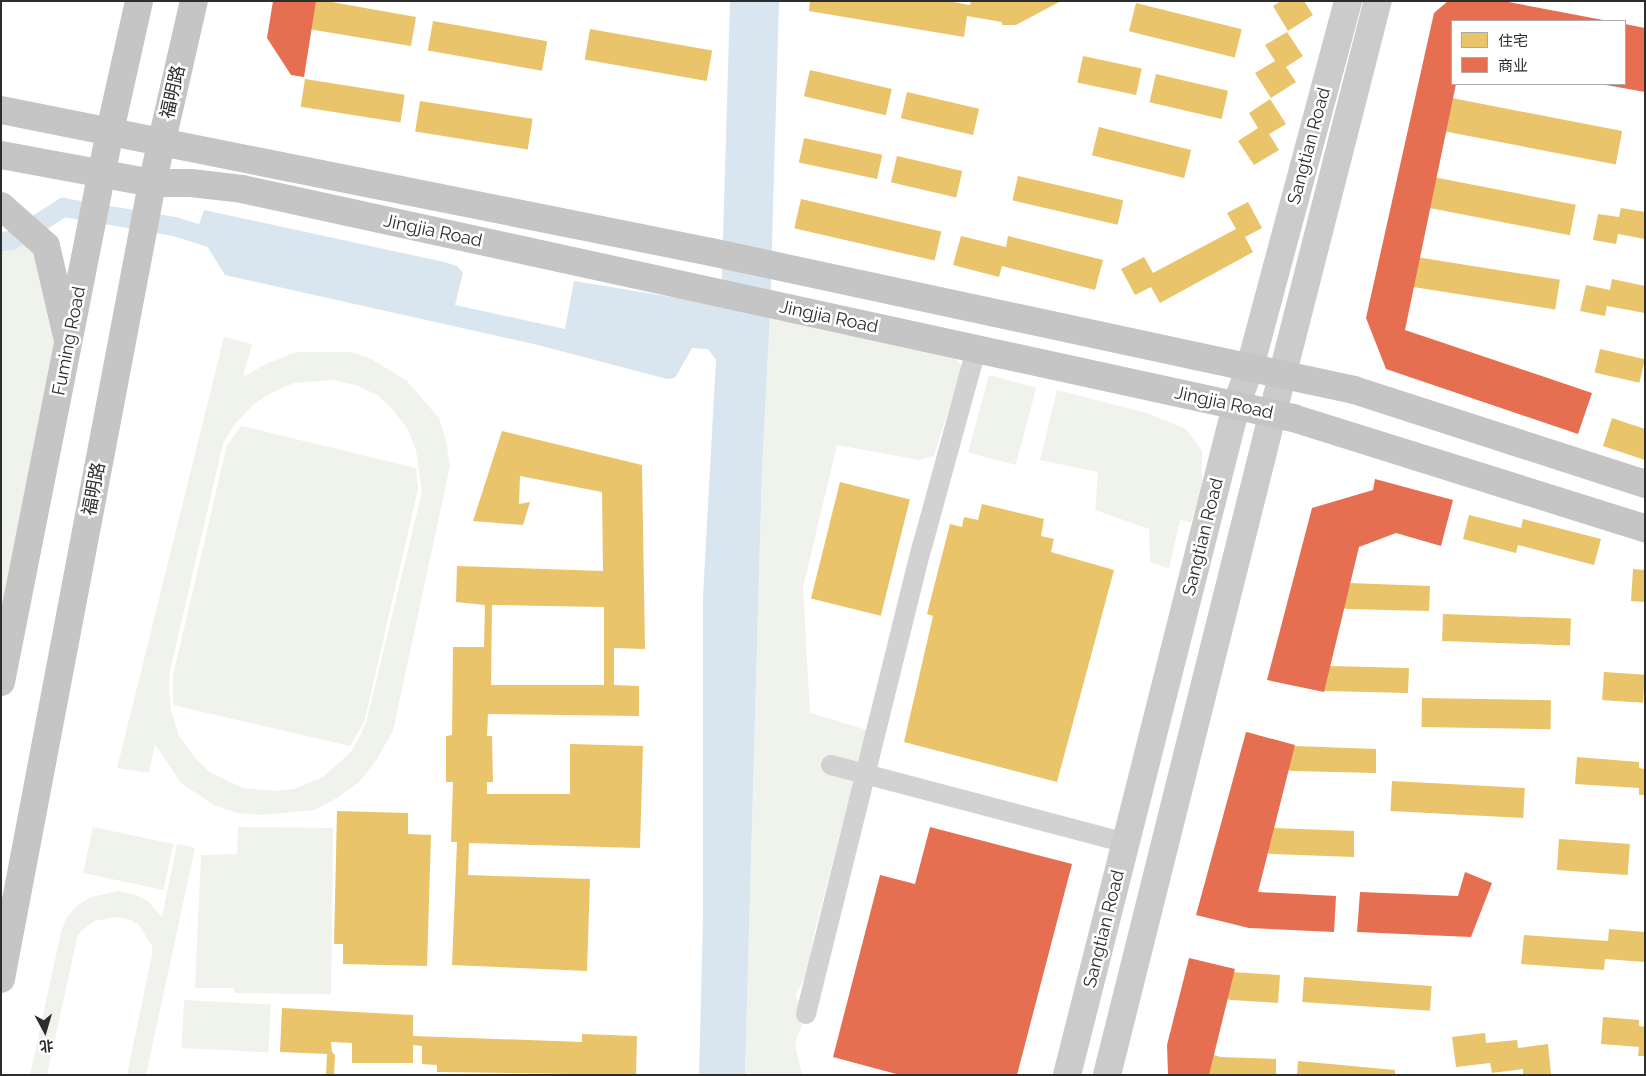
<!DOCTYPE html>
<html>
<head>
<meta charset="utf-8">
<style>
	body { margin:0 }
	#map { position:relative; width:1646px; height:1076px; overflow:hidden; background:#fff; font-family:Raleway,"Noto Sans SC",sans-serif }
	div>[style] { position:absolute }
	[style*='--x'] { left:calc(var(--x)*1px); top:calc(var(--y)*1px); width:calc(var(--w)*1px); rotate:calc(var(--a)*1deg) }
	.green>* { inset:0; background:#f0f3eb; transform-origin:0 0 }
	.water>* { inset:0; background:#d9e6ef }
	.homes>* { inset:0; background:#e9c46a; transform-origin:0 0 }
	.shops>* { inset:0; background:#e76f51 }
	.canal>* { height:19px; margin:-9.5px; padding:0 9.5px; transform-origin:9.5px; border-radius:9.5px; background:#d9e6ef }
	.street>* { height:20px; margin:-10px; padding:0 10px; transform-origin:10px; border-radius:10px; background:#d2d2d2 }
	.secondary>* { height:28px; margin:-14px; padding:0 14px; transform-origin:14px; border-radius:14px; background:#cbcbcb }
	.primary>* { height:28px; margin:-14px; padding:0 14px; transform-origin:14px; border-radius:14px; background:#c5c5c5 }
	span { translate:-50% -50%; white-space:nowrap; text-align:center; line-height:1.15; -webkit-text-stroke:5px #fff; paint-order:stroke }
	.street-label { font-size:18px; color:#2d2d2d }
	.frame { position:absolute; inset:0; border:2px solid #2d2d2d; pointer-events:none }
	.legend { position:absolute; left:1451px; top:20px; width:175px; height:65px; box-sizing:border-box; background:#fff; border:1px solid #ababab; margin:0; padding:6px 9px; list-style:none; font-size:15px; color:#2d2d2d }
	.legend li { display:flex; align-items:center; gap:10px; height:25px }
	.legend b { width:25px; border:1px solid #ababab }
	.north { position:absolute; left:20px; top:1006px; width:50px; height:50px; -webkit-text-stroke:4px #fff; paint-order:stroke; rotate:174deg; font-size:14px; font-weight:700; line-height:20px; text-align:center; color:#2d2d2d }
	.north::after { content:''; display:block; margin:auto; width:18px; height:22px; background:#2d2d2d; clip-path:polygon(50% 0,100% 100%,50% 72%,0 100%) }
</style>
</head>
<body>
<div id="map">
	<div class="green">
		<div style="clip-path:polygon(34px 237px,65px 345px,1px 627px,1px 251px)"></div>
		<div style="clip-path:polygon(770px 315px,945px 348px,962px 366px,934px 456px,919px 460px,837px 445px,803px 588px,810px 713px,867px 730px,814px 934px,807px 974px,795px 996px,806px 1014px,795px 1044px,802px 1075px,745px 1075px,762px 469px)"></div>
		<div style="clip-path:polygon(evenodd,224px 337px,252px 344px,243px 377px,266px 364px,296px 352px,351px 352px,371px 359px,407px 381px,439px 418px,446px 440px,450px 466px,393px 731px,375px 762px,359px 782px,337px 798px,314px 810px,263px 815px,237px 813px,214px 805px,181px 783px,155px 744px,149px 773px,117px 768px,224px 337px,332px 380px,356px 385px,377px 395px,392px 409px,407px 428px,416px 450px,422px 492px,366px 723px,352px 751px,323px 777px,294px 789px,274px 791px,243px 788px,210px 772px,195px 758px,179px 736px,171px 710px,169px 689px,170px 671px,223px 444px,234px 425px,254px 404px,275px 391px,294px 383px,332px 380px)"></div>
		<div style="left:989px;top:375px;width:49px;height:80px;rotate:15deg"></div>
		<div style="clip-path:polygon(1057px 390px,1147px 413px,1186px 429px,1202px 451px,1202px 487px,1191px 523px,1180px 520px,1169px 569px,1150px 562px,1149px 529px,1095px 510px,1098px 472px,1040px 460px)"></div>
		<div style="clip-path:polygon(241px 426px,416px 468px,418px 489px,364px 723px,350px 746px,173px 705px,173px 675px,227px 445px)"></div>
		<div style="left:93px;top:827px;width:82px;height:47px;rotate:12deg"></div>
		<div style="clip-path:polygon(238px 827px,333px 828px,331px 994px,234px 993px,234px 988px,195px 988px,201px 855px,237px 854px)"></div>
		<div style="clip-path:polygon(177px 844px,195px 848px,146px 1075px,127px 1075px,152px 955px,152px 946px,139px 925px,131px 920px,117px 917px,94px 921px,78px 934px,47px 1075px,30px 1075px,62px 928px,68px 916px,77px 906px,91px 897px,118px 891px,136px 895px,148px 901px,162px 917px)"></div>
		<div style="left:184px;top:1000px;width:87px;height:48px;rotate:3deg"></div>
	</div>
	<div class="water">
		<div style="clip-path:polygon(730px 1px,779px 1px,770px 315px,762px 469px,745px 1075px,699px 1075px,703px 917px,703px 596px,716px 360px,708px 349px,692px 348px,675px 378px,667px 379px,538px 345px,225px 275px,197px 230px,204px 210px,444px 262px,457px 266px,463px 273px,455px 305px,565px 329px,574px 281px,721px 305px)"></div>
	</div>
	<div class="homes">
		<div style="clip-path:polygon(276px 1px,326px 1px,416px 17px,411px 46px,272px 23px)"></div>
		<div style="clip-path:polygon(810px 1px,948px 1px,970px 5px,971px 1px,1061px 1px,1016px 25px,1002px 25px,1002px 22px,967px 16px,964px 37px,809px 11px)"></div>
		<div style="clip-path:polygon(1281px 1px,1304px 1px,1313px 15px,1288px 31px,1273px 6px)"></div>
		<div style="clip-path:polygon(1451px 1px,1456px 1px,1551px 21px,1452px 21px,1452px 40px,1444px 38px)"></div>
		<div style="left:1136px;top:3px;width:109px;height:29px;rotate:14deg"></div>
		<div style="left:433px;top:21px;width:116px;height:30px;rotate:10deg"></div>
		<div style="left:590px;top:29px;width:124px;height:31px;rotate:10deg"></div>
		<div style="clip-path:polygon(1287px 32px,1303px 56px,1286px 67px,1296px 82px,1271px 98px,1255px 73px,1275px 61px,1265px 45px)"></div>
		<div style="clip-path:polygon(1625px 34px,1645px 38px,1645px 76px,1625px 73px)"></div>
		<div style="left:1083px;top:56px;width:60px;height:27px;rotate:12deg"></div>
		<div style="left:810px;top:70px;width:84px;height:27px;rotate:13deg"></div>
		<div style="left:1156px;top:74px;width:74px;height:29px;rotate:13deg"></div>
		<div style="left:305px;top:79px;width:101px;height:28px;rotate:9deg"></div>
		<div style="left:907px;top:92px;width:74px;height:27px;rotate:13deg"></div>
		<div style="left:1421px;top:92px;width:205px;height:34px;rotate:11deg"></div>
		<div style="clip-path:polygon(1270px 99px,1286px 124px,1269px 134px,1279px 150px,1254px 165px,1238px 141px,1258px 128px,1249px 113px)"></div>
		<div style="left:420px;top:101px;width:114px;height:31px;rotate:9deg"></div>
		<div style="left:1099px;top:127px;width:95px;height:29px;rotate:14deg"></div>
		<div style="left:804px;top:138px;width:80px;height:25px;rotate:12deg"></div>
		<div style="left:897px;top:156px;width:67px;height:27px;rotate:13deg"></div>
		<div style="left:1402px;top:171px;width:177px;height:31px;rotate:11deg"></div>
		<div style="left:1018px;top:176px;width:108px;height:25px;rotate:13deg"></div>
		<div style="left:801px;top:199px;width:144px;height:30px;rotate:13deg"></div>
		<div style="clip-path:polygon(1248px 202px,1262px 228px,1245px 237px,1253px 252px,1160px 303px,1151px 287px,1135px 295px,1121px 269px,1144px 257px,1153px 273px,1236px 229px,1227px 213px)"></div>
		<div style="clip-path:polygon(1621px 208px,1645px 212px,1645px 239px,1618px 234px,1616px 244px,1593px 240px,1598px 214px,1619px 217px)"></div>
		<div style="clip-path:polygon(961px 236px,1006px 247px,1008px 236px,1103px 260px,1095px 290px,1002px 266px,999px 277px,953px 265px)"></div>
		<div style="left:1391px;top:253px;width:171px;height:30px;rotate:9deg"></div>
		<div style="clip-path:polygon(1612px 279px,1645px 286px,1645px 313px,1607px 306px,1605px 316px,1580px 311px,1586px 285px,1610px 290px)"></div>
		<div style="left:1404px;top:337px;width:180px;height:31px;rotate:18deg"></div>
		<div style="left:1600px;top:349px;width:46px;height:24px;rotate:13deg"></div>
		<div style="clip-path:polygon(1612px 418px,1645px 429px,1645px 460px,1603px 446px)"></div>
		<div style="clip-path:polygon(evenodd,502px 431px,642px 465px,645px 649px,614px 648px,614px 685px,639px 686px,639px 716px,488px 714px,487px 736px,492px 736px,493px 782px,487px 782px,487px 794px,570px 794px,570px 744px,643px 746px,640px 848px,469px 843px,468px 875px,590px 879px,587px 971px,452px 965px,457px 842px,451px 842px,453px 782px,446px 782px,446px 736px,452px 735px,453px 647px,484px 647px,485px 605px,456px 602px,457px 566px,603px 571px,602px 492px,520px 476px,519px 504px,530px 502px,523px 525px,473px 521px,502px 431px,492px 605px,604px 607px,604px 685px,491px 685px,492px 605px)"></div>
		<div style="left:840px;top:482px;width:72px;height:120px;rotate:14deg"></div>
		<div style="clip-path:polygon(1391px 487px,1451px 503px,1443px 531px,1383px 515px,1379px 528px,1350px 521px,1347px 531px,1328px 526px,1335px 503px,1353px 508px,1356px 496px,1386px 504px)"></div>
		<div style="clip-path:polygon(982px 504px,1044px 519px,1041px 536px,1054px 539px,1051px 552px,1114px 570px,1057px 782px,904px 742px,933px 616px,927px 614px,950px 524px,962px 527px,964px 517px,978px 520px)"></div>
		<div style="clip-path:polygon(1469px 515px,1521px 528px,1523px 519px,1601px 539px,1594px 565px,1518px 545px,1516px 553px,1463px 539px)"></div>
		<div style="clip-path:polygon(1633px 569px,1645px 570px,1645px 602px,1631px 601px)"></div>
		<div style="clip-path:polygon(1301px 570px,1349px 583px,1430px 586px,1429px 611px,1347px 609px,1294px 595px)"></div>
		<div style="left:1443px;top:614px;width:128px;height:27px;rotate:2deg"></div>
		<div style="clip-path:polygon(1280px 652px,1329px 666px,1409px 668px,1408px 693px,1325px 691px,1274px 678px)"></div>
		<div style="left:1604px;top:672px;width:41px;height:28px;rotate:4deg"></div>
		<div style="left:1422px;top:698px;width:129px;height:29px;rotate:1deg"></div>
		<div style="clip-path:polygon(1248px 732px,1295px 746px,1376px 749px,1376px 773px,1292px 771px,1241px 757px)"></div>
		<div style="clip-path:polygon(1577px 757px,1639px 762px,1639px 768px,1645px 769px,1645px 795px,1639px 795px,1639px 788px,1575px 784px)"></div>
		<div style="left:1392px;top:781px;width:133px;height:30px;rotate:3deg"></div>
		<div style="clip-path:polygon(337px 811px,408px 813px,408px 834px,431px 835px,427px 966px,343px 964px,343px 944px,334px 944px)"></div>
		<div style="clip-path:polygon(1226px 816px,1274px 828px,1354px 831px,1354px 857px,1271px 854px,1220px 839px)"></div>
		<div style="left:1559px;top:839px;width:71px;height:31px;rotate:4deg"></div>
		<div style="clip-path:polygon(1208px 887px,1255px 899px,1335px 902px,1334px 929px,1253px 926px,1201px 913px)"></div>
		<div style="left:1362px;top:901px;width:105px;height:26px;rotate:2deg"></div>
		<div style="clip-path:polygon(1609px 929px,1645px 932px,1645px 962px,1605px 959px,1604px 970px,1521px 964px,1524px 935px,1608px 941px)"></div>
		<div style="clip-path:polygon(1193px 962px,1232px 972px,1280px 975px,1278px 1003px,1231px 1000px,1185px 990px)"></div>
		<div style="left:1304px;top:977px;width:128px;height:25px;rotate:4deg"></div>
		<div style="clip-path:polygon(282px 1008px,413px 1015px,413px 1036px,582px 1042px,582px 1034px,637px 1036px,636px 1075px,437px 1072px,437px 1065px,422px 1064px,422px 1046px,413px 1045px,413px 1063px,352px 1063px,352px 1043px,331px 1042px,332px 1052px,335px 1055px,334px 1075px,326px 1075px,327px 1054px,280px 1052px)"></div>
		<div style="clip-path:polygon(1603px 1017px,1639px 1020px,1639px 1026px,1645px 1027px,1645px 1056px,1638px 1056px,1639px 1047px,1601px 1044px)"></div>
		<div style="clip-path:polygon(1485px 1033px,1486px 1043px,1517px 1040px,1518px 1048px,1548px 1044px,1551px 1074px,1523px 1075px,1523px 1069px,1492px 1073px,1490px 1063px,1456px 1067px,1452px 1037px)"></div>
		<div style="clip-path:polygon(1179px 1047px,1221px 1057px,1276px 1059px,1276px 1075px,1172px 1074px)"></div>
		<div style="clip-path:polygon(1298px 1061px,1395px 1070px,1395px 1075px,1297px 1075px)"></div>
	</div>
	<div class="shops">
		<div style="clip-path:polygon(273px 1px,316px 1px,304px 77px,291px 75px,267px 38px)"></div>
		<div style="clip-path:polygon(1448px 1px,1503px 1px,1603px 20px,1452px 21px,1452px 84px,1456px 84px,1405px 330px,1592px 393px,1578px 434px,1386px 369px,1366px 318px,1434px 13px)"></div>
		<div style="clip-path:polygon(1625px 24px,1645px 28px,1645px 92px,1606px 85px,1625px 84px)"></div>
		<div style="clip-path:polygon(1375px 479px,1453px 500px,1441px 546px,1396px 533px,1359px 547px,1324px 692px,1267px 680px,1312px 508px,1373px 490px)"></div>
		<div style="clip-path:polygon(1246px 732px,1295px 745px,1258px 892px,1336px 896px,1334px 932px,1249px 928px,1196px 915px)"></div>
		<div style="clip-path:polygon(930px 827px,1072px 864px,1017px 1075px,900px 1075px,833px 1057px,880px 875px,915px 884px)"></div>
		<div style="clip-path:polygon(1465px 872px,1492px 883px,1471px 937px,1357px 932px,1360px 892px,1458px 896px)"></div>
		<div style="clip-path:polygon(1189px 958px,1235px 969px,1209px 1075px,1168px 1075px,1167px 1045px)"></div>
	</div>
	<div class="canal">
		<div style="--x:1;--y:241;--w:10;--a:-6"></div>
		<div style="--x:11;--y:240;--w:62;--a:-32.4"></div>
		<div style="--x:63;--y:207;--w:113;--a:9.7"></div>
		<div style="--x:174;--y:226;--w:53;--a:17.4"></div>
	</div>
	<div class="street">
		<div style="--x:831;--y:765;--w:305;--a:14.8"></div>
		<div style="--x:806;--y:1014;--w:481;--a:-76.1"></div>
		<div style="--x:922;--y:547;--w:205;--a:-74.7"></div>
	</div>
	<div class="secondary">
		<div style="--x:1067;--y:1075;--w:690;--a:-75.82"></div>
		<div style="--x:1236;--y:406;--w:41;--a:-70.3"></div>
		<div style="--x:1250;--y:367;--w:379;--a:-75"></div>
		<div style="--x:1107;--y:1075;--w:700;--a:-75.94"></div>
		<div style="--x:1277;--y:396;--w:408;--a:-75.7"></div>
	</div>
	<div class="primary">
		<div style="--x:1;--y:110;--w:724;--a:11.31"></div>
		<div style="--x:711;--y:252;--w:658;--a:12.11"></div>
		<div style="--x:1354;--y:390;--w:306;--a:17.9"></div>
		<div style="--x:1;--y:155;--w:154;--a:10.5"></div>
		<div style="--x:152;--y:183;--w:39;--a:0"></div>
		<div style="--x:191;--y:183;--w:51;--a:6.7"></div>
		<div style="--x:242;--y:189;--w:1076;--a:12.29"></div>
		<div style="--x:1293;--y:418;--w:369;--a:17.4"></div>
		<div style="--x:1;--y:206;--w:60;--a:41.6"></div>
		<div style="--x:46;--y:246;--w:92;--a:76.9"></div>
		<div style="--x:1;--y:682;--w:562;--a:-78.81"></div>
		<div style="--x:110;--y:131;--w:133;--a:-77.4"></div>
		<div style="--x:1;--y:979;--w:809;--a:-79.25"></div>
		<div style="--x:152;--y:184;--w:188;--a:-77.1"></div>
	</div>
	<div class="street-label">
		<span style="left:173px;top:92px;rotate:-77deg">福明路</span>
		<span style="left:1309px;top:146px;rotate:-75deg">Sangtian Road</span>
		<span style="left:433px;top:231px;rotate:12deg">Jingjia Road</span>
		<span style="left:829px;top:317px;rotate:12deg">Jingjia Road</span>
		<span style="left:69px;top:341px;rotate:-79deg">Fuming Road</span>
		<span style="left:1224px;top:403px;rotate:12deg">Jingjia Road</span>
		<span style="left:94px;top:489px;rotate:-79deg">福明路</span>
		<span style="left:1203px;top:537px;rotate:-76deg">Sangtian Road</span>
		<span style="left:1104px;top:929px;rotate:-76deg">Sangtian Road</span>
	</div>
	<div class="frame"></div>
	<ul class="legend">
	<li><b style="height:14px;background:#e9c46a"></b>住宅</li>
	<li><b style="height:14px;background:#e76f51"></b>商业</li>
	</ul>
	<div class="north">北</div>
</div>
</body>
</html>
